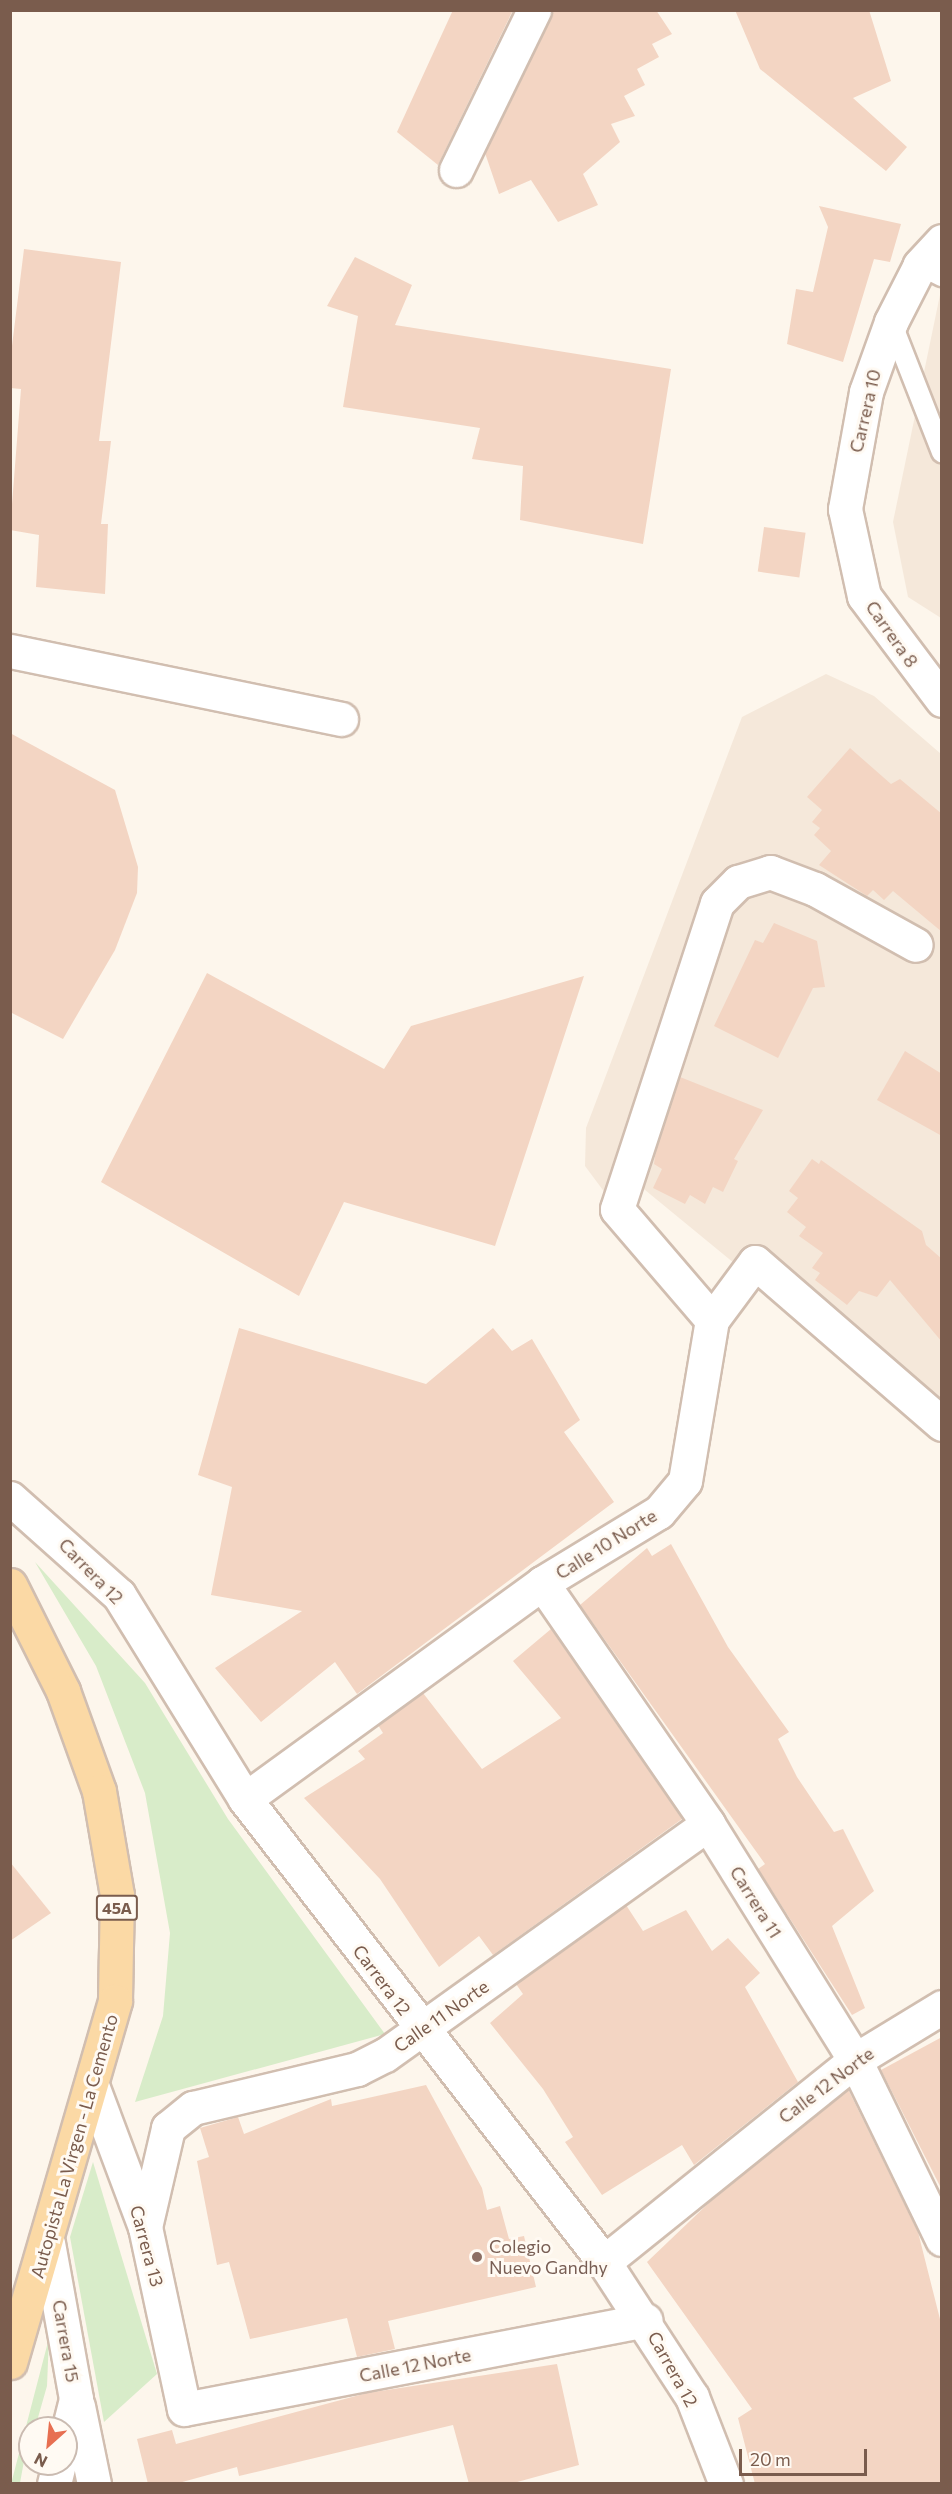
<!DOCTYPE html>
<html>
<head>
<meta charset="utf-8">
<style>
	body { margin:0 }
	#map { position:relative; width:952px; height:2494px; overflow:hidden; background:#fdf6ec; font-family:Commissioner,sans-serif }
	div>[style] { position:absolute }
	[style*='--x'] { left:calc(var(--x)*1px); top:calc(var(--y)*1px); width:calc(var(--w)*1px); rotate:calc(var(--a)*1deg) }
	.residential>* { inset:0; background:#f5e8da }
	.green>* { inset:0; background:#d8ecc9 }
	.building>* { inset:0; background:#f3d5c3; transform-origin:0 0 }
	.roads { filter:drop-shadow(2px 0 #d1beb0) drop-shadow(-2px 0 #d1beb0) drop-shadow(0 2px #d1beb0) drop-shadow(0 -2px #d1beb0) }
	.lane>* { height:20px; margin:-10px; padding:0 10px; transform-origin:10px; border-radius:10px; background:#fff }
	.street>* { height:33px; margin:-16.5px; padding:0 16.5px; transform-origin:16.5px; border-radius:16.5px; background:#fff }
	.primary>* { height:33px; margin:-16.5px; padding:0 16.5px; transform-origin:16.5px; border-radius:16.5px; background:#fbd9a5 }
	.dots>* { width:16px; height:16px; translate:-50% -50%; box-sizing:border-box; border:3px solid #fffaf3; border-radius:50% }
	span { translate:-50% -50%; white-space:nowrap; text-align:center; line-height:1.15; -webkit-text-stroke:6px #fffaf3; paint-order:stroke }
	.shield-label span { padding:2px 4px; background:#fffaf3; border:2px solid; border-radius:4px; -webkit-text-stroke-width:0 }
	.shield-label { font-size:16px; color:#7a5c4d; font-weight:700 }
	.street-label { font-size:18px; color:#7a5c4d }
	.education-label { font-size:18px; color:#785e54 }
	.left { translate:0 -50%; text-align:left }
	.frame { position:absolute; inset:0; border:12px solid #7a5c4d; pointer-events:none }
	.north { position:absolute; left:18px; top:2416px; width:60px; height:60px; box-sizing:border-box; background:#fffaf3; border:2px solid #cabbb1; border-radius:50%; rotate:207deg; font-size:16px; font-weight:700; line-height:24px; text-align:center; color:#7a5c4d }
	.north::after { content:''; display:block; margin:auto; width:21px; height:27px; background:#e76f51; clip-path:polygon(50% 0,100% 100%,50% 72%,0 100%) }
	.scale { position:absolute; left:739px; top:2449px; width:128px; height:27px; box-sizing:border-box; border:3px solid #7a5c4d; border-top:0; padding-left:8px; font-size:18px; line-height:21px; white-space:nowrap; color:#7a5c4d; -webkit-text-stroke:4px #fffaf3; paint-order:stroke }
</style>
</head>
<body>
<div id="map">
	<div class="residential">
		<div style="clip-path:polygon(941px 290px,941px 618px,908px 597px,893px 522px)"></div>
		<div style="clip-path:polygon(826px 674px,874px 696px,941px 754px,941px 1433px,628px 1176px,617px 1209px,585px 1166px,586px 1128px,742px 717px)"></div>
	</div>
	<div class="green">
		<div style="clip-path:polygon(35px 1562px,145px 1683px,228px 1819px,385px 2034px,135px 2102px,163px 2016px,170px 1933px,145px 1793px,96px 1666px)"></div>
		<div style="clip-path:polygon(93px 2162px,157px 2374px,104px 2422px,70px 2237px)"></div>
		<div style="clip-path:polygon(49px 2338px,47px 2386px,35px 2428px,30px 2428px,20px 2483px,11px 2484px)"></div>
	</div>
	<div class="building">
		<div style="clip-path:polygon(453px 10px,513px 10px,438px 165px,397px 132px)"></div>
		<div style="clip-path:polygon(552px 10px,656px 10px,672px 34px,652px 44px,659px 57px,637px 69px,645px 85px,624px 96px,635px 116px,611px 124px,620px 142px,583px 174px,598px 205px,558px 222px,531px 180px,499px 194px,485px 153px)"></div>
		<div style="clip-path:polygon(735px 10px,869px 10px,891px 81px,853px 98px,907px 147px,886px 171px,760px 69px)"></div>
		<div style="clip-path:polygon(819px 206px,901px 224px,890px 262px,874px 259px,843px 362px,787px 344px,796px 289px,813px 292px,828px 227px)"></div>
		<div style="clip-path:polygon(24px 249px,121px 262px,99px 441px,111px 441px,101px 524px,108px 524px,105px 594px,36px 587px,39px 535px,10px 530px,21px 389px,10px 388px,10px 362px)"></div>
		<div style="clip-path:polygon(355px 257px,412px 285px,395px 325px,671px 369px,643px 544px,520px 520px,523px 466px,472px 459px,480px 428px,343px 407px,358px 316px,327px 306px)"></div>
		<div style="left:764px;top:527px;width:42px;height:45px;rotate:8deg"></div>
		<div style="clip-path:polygon(10px 733px,115px 790px,138px 867px,137px 893px,115px 950px,63px 1039px,10px 1012px)"></div>
		<div style="clip-path:polygon(850px 748px,891px 784px,900px 779px,942px 814px,942px 932px,893px 891px,884px 900px,873px 890px,867px 896px,819px 865px,831px 851px,814px 835px,820px 828px,812px 822px,822px 810px,807px 797px)"></div>
		<div style="clip-path:polygon(774px 923px,817px 941px,825px 987px,813px 988px,778px 1058px,714px 1026px,755px 940px,763px 943px)"></div>
		<div style="clip-path:polygon(207px 973px,384px 1069px,411px 1026px,584px 976px,495px 1246px,344px 1202px,299px 1296px,101px 1182px)"></div>
		<div style="clip-path:polygon(905px 1051px,942px 1074px,942px 1136px,877px 1100px)"></div>
		<div style="clip-path:polygon(680px 1077px,763px 1110px,734px 1159px,738px 1161px,723px 1192px,713px 1187px,705px 1204px,690px 1195px,685px 1204px,653px 1188px,662px 1169px,654px 1164px,656px 1149px)"></div>
		<div style="clip-path:polygon(812px 1159px,819px 1164px,821px 1160px,922px 1231px,926px 1245px,942px 1259px,942px 1342px,890px 1280px,877px 1297px,859px 1291px,847px 1305px,815px 1280px,820px 1273px,812px 1268px,823px 1253px,799px 1236px,806px 1227px,787px 1212px,798px 1198px,789px 1191px)"></div>
		<div style="clip-path:polygon(239px 1328px,426px 1384px,493px 1328px,512px 1351px,532px 1339px,580px 1420px,564px 1432px,614px 1502px,357px 1694px,335px 1662px,261px 1722px,215px 1668px,302px 1611px,211px 1595px,232px 1487px,198px 1475px)"></div>
		<div style="clip-path:polygon(671px 1544px,728px 1647px,789px 1732px,778px 1739px,797px 1777px,834px 1832px,843px 1829px,874px 1891px,832px 1926px,865px 2008px,852px 2015px,758px 1869px,765px 1864px,580px 1605px,647px 1548px,652px 1556px)"></div>
		<div style="clip-path:polygon(551px 1629px,682px 1819px,493px 1955px,479px 1936px,439px 1967px,380px 1879px,304px 1798px,365px 1759px,358px 1751px,383px 1733px,378px 1725px,423px 1693px,482px 1769px,561px 1718px,513px 1661px)"></div>
		<div style="clip-path:polygon(10px 1862px,51px 1913px,10px 1941px)"></div>
		<div style="clip-path:polygon(626px 1905px,643px 1931px,686px 1910px,712px 1951px,728px 1938px,760px 1973px,745px 1987px,798px 2082px,694px 2165px,682px 2145px,602px 2195px,565px 2142px,573px 2137px,543px 2089px,490px 2023px,523px 1994px,516px 1984px)"></div>
		<div style="clip-path:polygon(942px 2037px,942px 2190px,881px 2070px)"></div>
		<div style="clip-path:polygon(426px 2085px,482px 2188px,487px 2210px,500px 2206px,509px 2239px,524px 2236px,536px 2287px,388px 2321px,395px 2349px,357px 2357px,347px 2318px,250px 2339px,229px 2262px,217px 2265px,197px 2161px,209px 2157px,200px 2128px,238px 2117px,244px 2134px,331px 2099px,332px 2106px)"></div>
		<div style="clip-path:polygon(848px 2089px,918px 2232px,942px 2327px,942px 2484px,755px 2484px,738px 2418px,752px 2409px,647px 2262px,714px 2198px)"></div>
		<div style="clip-path:polygon(557px 2364px,579px 2465px,510px 2484px,469px 2484px,453px 2425px,239px 2476px,237px 2467px,175px 2484px,148px 2484px,137px 2439px,172px 2430px,176px 2444px,367px 2393px)"></div>
	</div>
	<div class="roads">
		<div class="lane">
			<div style="--x:920;--y:265;--w:25;--a:27"></div>
			<div style="--x:891;--y:322;--w:140;--a:68.6"></div>
		</div>
		<div class="street">
			<div style="--x:456;--y:170;--w:178;--a:-64"></div>
			<div style="--x:942;--y:241;--w:33;--a:133"></div>
			<div style="--x:920;--y:265;--w:64;--a:117"></div>
			<div style="--x:891;--y:322;--w:74;--a:109.7"></div>
			<div style="--x:866;--y:392;--w:119;--a:100.2"></div>
			<div style="--x:845;--y:509;--w:89;--a:77.7"></div>
			<div style="--x:864;--y:596;--w:130;--a:53.1"></div>
			<div style="--x:10;--y:651;--w:338;--a:11.6"></div>
			<div style="--x:712;--y:1320;--w:146;--a:-130.6"></div>
			<div style="--x:617;--y:1209;--w:322;--a:-71.9"></div>
			<div style="--x:717;--y:903;--w:30;--a:-45"></div>
			<div style="--x:738;--y:882;--w:34;--a:-17"></div>
			<div style="--x:770;--y:872;--w:48;--a:20.7"></div>
			<div style="--x:815;--y:889;--w:115;--a:29"></div>
			<div style="--x:10;--y:1498;--w:146;--a:41.7"></div>
			<div style="--x:119;--y:1595;--w:240;--a:58.3"></div>
			<div style="--x:245;--y:1799;--w:586;--a:52.21"></div>
			<div style="--x:604;--y:2262;--w:161;--a:56.9"></div>
			<div style="--x:692;--y:2397;--w:93;--a:68.7"></div>
			<div style="--x:542;--y:1583;--w:293;--a:55.4"></div>
			<div style="--x:708;--y:1824;--w:278;--a:58.1"></div>
			<div style="--x:855;--y:2060;--w:199;--a:64.1"></div>
			<div style="--x:245;--y:1799;--w:367;--a:-36"></div>
			<div style="--x:542;--y:1583;--w:137;--a:-31.3"></div>
			<div style="--x:659;--y:1512;--w:40;--a:-50"></div>
			<div style="--x:685;--y:1481;--w:163;--a:-80.5"></div>
			<div style="--x:712;--y:1320;--w:72;--a:-53.4"></div>
			<div style="--x:755;--y:1262;--w:247;--a:40.9"></div>
			<div style="--x:93;--y:2088;--w:148;--a:69.5"></div>
			<div style="--x:145;--y:2227;--w:186;--a:77.9"></div>
			<div style="--x:184;--y:2409;--w:470;--a:-10.9"></div>
			<div style="--x:145;--y:2227;--w:102;--a:-76.9"></div>
			<div style="--x:168;--y:2128;--w:32;--a:-39"></div>
			<div style="--x:193;--y:2108;--w:169;--a:-13.4"></div>
			<div style="--x:357;--y:2069;--w:31;--a:-27"></div>
			<div style="--x:385;--y:2055;--w:397;--a:-35.6"></div>
			<div style="--x:48;--y:2243;--w:158;--a:79.8"></div>
			<div style="--x:76;--y:2399;--w:41;--a:104"></div>
			<div style="--x:604;--y:2262;--w:322;--a:-38.8"></div>
			<div style="--x:855;--y:2060;--w:102;--a:-31.3"></div>
			<div style="--x:78;--y:2406;--w:80;--a:78.4"></div>
			<div style="--x:54;--y:2484;--w:21;--a:-76"></div>
		</div>
		<div class="primary">
			<div style="--x:10;--y:1585;--w:119;--a:63.4"></div>
			<div style="--x:63;--y:1691;--w:106;--a:70.2"></div>
			<div style="--x:99;--y:1791;--w:106;--a:80.2"></div>
			<div style="--x:117;--y:1895;--w:106;--a:91.1"></div>
			<div style="--x:115;--y:2001;--w:376;--a:106.2"></div>
		</div>
	</div>
	<div class="dots">
		<div style="left:477px;top:2257px;background:#8d6e63"></div>
	</div>
	<div class="shield-label">
		<span style="left:117px;top:1908px">45A</span>
	</div>
	<div class="street-label">
		<span style="left:865px;top:411px;rotate:-77deg">Carrera 10</span>
		<span style="left:892px;top:634px;rotate:55deg">Carrera 8</span>
		<span style="left:606px;top:1544px;rotate:-32deg">Calle 10 Norte</span>
		<span style="left:91px;top:1571px;rotate:46deg">Carrera 12</span>
		<span style="left:756px;top:1902px;rotate:58deg">Carrera 11</span>
		<span style="left:382px;top:1980px;rotate:53deg">Carrera 12</span>
		<span style="left:441px;top:2016px;rotate:-35deg">Calle 11 Norte</span>
		<span style="left:826px;top:2085px;rotate:-37deg">Calle 12 Norte</span>
		<span style="left:74px;top:2146px;rotate:-74deg">Autopista La Virgen - La Cemento</span>
		<span style="left:147px;top:2246px;rotate:75deg">Carrera 13</span>
		<span style="left:66px;top:2341px;rotate:80deg">Carrera 15</span>
		<span style="left:415px;top:2365px;rotate:-11deg">Calle 12 Norte</span>
		<span style="left:673px;top:2369px;rotate:61deg">Carrera 12</span>
	</div>
	<div class="education-label">
		<span class="left" style="left:489px;top:2257px">Colegio<br>Nuevo Gandhy</span>
	</div>
	<div class="frame"></div>
	<div class="north">N</div>
	<div class="scale">20 m</div>
</div>
</body>
</html>
